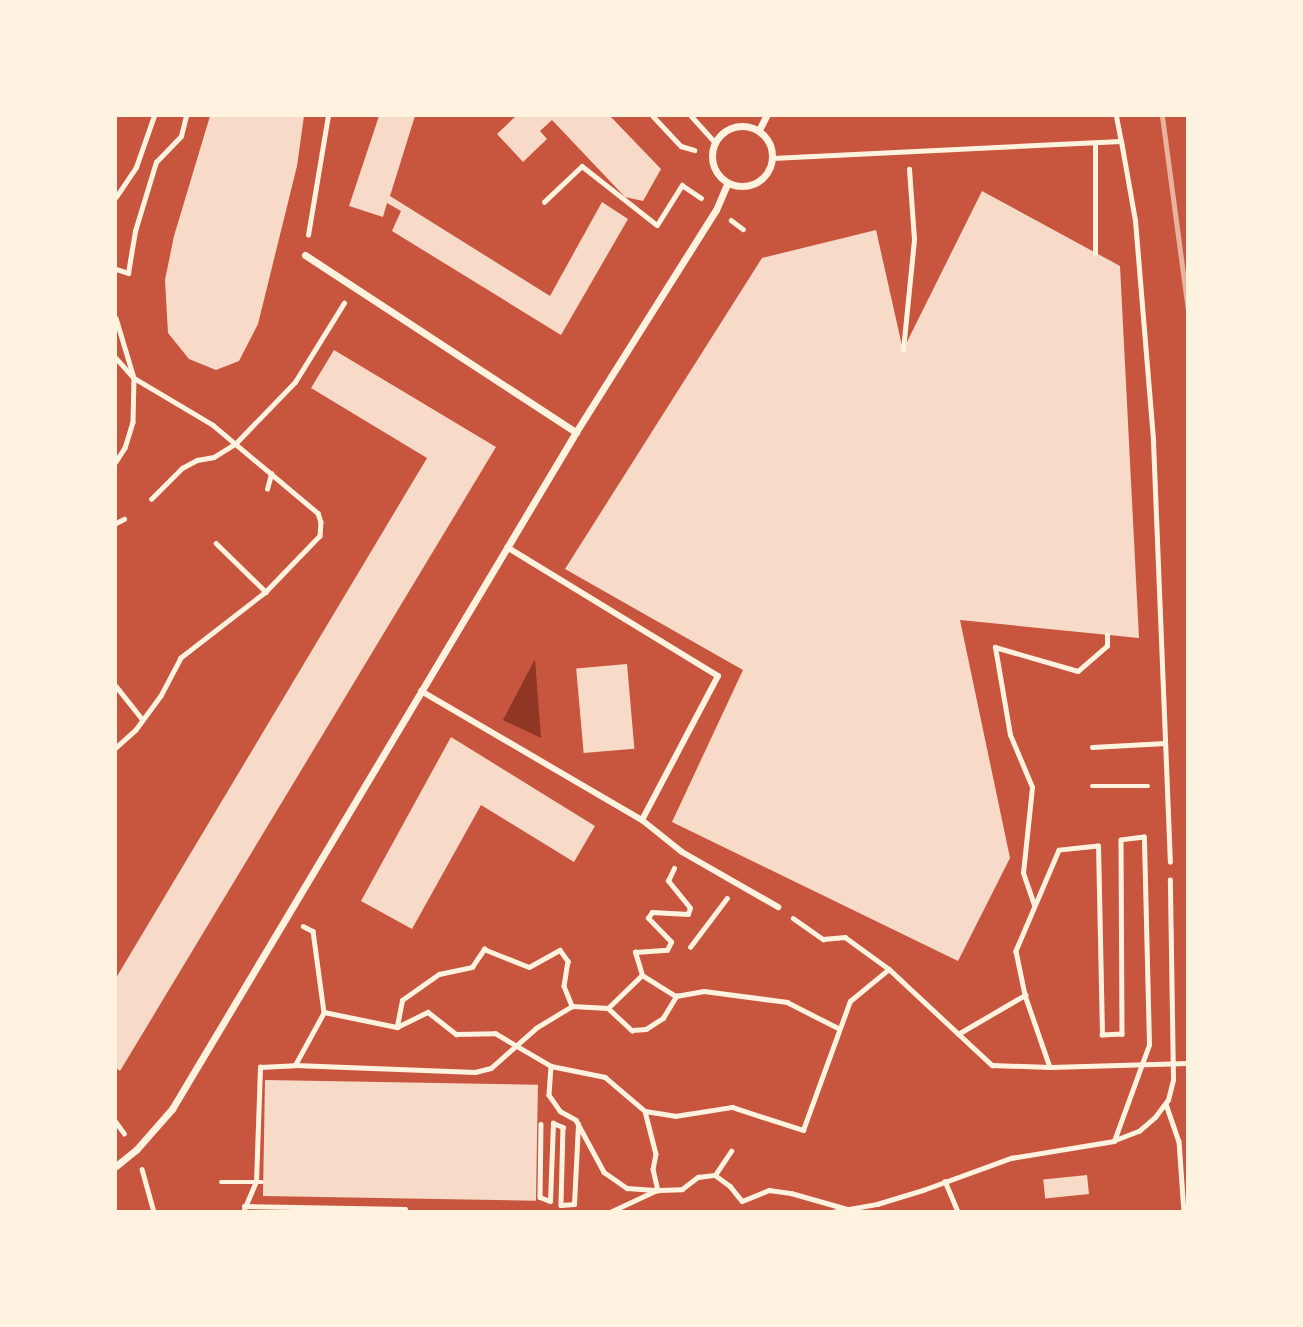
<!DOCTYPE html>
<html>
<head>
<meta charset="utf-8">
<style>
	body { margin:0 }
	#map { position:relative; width:1303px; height:1327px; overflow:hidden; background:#c8553d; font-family:"Space Grotesk",sans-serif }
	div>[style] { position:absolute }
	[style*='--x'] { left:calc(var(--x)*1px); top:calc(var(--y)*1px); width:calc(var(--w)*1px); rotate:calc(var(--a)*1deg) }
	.water>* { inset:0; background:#8f3625 }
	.building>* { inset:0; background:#f7dbc8; transform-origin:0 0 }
	.path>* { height:4.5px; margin:-2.25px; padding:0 2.25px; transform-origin:2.25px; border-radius:2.25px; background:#fff3e0 }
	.service>* { height:5px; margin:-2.5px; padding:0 2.5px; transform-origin:2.5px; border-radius:2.5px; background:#fff3e0 }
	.pedestrian>* { height:6px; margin:-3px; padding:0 3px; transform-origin:3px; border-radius:3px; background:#fff3e0 }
	.minor>* { height:7px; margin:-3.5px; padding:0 3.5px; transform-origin:3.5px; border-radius:3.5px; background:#fff3e0 }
	.minor>.ring { margin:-3.5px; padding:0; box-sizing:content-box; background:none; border:7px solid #fff3e0; border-radius:50% }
	.rail>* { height:5px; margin:-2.5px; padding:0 2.5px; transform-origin:2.5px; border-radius:2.5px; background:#e9b49f }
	span { translate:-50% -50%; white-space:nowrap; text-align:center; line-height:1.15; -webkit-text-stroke:5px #fff3e0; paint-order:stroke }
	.frame { position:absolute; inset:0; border:117px solid #fff3e0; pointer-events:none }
</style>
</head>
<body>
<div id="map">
	<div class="water">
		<div style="clip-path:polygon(535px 659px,541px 738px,503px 720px)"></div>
	</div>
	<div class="building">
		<div style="clip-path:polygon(210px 116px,304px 116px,297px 166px,258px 324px,239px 361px,216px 370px,189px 359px,168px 333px,165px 280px,174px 236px)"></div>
		<div style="clip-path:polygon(379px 116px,415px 116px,390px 196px,550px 296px,602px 202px,628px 219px,561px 335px,392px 231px,401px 211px,387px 203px,383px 217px,349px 206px)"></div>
		<div style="clip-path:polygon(516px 116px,610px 116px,661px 169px,643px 201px,625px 197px,552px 120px,540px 131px,547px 139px,523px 162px,497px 134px)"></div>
		<div style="clip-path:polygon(982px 191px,1120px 266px,1139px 638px,960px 620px,1010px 858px,958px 961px,672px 822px,743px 670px,565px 569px,762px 258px,876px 230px,903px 350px)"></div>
		<div style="clip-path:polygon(334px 350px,496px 447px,120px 1071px,116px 1068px,116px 978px,427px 458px,311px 388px)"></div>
		<div style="left:627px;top:664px;width:85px;height:51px;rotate:85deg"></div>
		<div style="clip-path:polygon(451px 737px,595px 826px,574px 862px,481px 805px,412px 929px,361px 901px)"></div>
		<div style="left:265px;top:1080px;width:273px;height:116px;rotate:1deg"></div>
		<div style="left:1087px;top:1175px;width:19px;height:44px;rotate:84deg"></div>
	</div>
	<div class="path">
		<div style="--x:653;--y:116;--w:41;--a:47"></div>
		<div style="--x:681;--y:146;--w:14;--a:17"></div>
		<div style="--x:116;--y:197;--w:36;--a:-56"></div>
		<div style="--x:136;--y:167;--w:54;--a:-70.6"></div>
		<div style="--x:544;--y:202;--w:52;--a:-43.5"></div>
		<div style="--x:582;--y:166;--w:95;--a:38.2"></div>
		<div style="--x:657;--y:225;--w:47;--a:-58"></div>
		<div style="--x:682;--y:185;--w:23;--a:34"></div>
		<div style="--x:731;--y:220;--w:15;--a:37"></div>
		<div style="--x:308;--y:235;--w:121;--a:-80.5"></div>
		<div style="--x:116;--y:269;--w:13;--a:18"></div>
		<div style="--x:128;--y:273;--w:43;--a:-80.5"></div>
		<div style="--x:135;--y:231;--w:72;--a:-73.1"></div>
		<div style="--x:156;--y:162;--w:36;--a:-46"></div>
		<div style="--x:181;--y:136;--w:21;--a:-76"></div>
		<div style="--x:116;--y:318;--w:63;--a:73.3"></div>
		<div style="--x:134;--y:378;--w:44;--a:91.3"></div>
		<div style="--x:133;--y:422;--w:27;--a:107"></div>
		<div style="--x:125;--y:448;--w:17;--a:123"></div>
		<div style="--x:903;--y:350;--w:112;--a:-84.3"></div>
		<div style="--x:914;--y:239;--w:70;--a:-94.1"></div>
		<div style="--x:116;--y:358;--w:27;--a:48"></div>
		<div style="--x:134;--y:378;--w:92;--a:30.7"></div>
		<div style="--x:213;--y:425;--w:137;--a:40"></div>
		<div style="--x:318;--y:513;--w:9;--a:72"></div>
		<div style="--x:321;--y:522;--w:14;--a:94"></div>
		<div style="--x:320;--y:536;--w:78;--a:134"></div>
		<div style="--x:266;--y:592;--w:108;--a:142.2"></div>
		<div style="--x:181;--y:658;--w:43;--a:117.8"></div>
		<div style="--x:161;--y:696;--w:42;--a:126.3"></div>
		<div style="--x:136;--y:730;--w:27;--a:138"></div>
		<div style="--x:267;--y:489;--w:16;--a:-75"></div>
		<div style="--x:151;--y:499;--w:44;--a:-45"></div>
		<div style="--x:182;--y:468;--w:17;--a:-28"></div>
		<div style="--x:197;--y:460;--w:17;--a:-10"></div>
		<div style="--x:214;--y:457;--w:26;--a:-32"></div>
		<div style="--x:236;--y:443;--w:85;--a:-46"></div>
		<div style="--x:295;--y:382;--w:93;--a:-58.2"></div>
		<div style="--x:116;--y:523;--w:9;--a:-27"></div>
		<div style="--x:216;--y:543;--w:70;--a:44.4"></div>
		<div style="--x:116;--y:686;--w:43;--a:51.5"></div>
		<div style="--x:1092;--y:786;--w:56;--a:0"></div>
		<div style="--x:1034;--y:905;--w:34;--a:-109"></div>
		<div style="--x:1023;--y:873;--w:86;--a:-84"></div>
		<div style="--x:1032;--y:787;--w:56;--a:-112.9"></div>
		<div style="--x:1010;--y:735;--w:89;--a:-99.7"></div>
		<div style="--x:995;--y:647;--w:86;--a:16.1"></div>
		<div style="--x:1078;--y:671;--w:38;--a:-41"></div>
		<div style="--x:1107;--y:646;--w:11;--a:-90"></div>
		<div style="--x:793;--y:918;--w:37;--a:35"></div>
		<div style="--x:823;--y:939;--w:22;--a:-5"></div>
		<div style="--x:845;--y:937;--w:54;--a:36"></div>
		<div style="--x:303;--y:926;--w:11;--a:27"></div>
		<div style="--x:313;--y:931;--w:82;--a:82.3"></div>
		<div style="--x:324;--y:1012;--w:75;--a:11.6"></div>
		<div style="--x:397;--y:1027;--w:34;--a:-26"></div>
		<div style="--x:428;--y:1012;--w:36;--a:38"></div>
		<div style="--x:456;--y:1034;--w:39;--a:-1"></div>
		<div style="--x:495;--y:1033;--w:65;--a:30.5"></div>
		<div style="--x:551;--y:1066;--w:55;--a:11.5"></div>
		<div style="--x:605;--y:1077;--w:52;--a:40.4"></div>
		<div style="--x:645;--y:1111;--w:30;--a:9"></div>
		<div style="--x:675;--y:1116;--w:58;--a:-9"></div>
		<div style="--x:732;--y:1107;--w:75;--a:17.9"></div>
		<div style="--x:803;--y:1130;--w:137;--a:-70"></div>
		<div style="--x:850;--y:1001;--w:50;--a:-39.4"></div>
		<div style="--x:889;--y:969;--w:141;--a:43"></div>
		<div style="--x:992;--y:1065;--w:58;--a:2"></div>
		<div style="--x:1050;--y:1067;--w:138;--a:-1.7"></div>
		<div style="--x:690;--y:947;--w:61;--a:-52.9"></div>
		<div style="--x:642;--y:975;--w:40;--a:32"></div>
		<div style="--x:676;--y:996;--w:28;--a:-10"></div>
		<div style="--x:704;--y:991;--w:84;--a:7.5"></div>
		<div style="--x:787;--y:1002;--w:57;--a:27"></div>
		<div style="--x:608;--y:1008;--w:33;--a:43"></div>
		<div style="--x:632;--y:1030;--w:14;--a:-4"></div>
		<div style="--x:646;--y:1029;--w:20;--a:-33"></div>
		<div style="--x:663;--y:1018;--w:26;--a:-59"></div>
		<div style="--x:397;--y:1026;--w:26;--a:-79"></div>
		<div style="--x:402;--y:1000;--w:45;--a:-35.1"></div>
		<div style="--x:439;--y:974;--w:34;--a:-12"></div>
		<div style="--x:472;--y:967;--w:22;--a:-56"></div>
		<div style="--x:484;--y:949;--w:48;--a:21.8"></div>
		<div style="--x:529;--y:967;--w:35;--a:-29"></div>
		<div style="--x:560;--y:950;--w:14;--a:54"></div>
		<div style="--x:568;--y:961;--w:25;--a:99"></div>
		<div style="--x:564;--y:986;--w:22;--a:68"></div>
		<div style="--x:958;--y:1034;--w:78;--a:-30.2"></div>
		<div style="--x:295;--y:1065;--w:60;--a:-61.3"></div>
		<div style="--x:551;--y:1066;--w:29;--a:94"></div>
		<div style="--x:549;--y:1095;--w:19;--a:55"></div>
		<div style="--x:560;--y:1111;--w:18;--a:29"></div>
		<div style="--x:576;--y:1120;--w:59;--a:61.7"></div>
		<div style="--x:604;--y:1172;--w:28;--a:35"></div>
		<div style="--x:627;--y:1188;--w:31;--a:4"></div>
		<div style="--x:1166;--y:1104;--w:39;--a:71"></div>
		<div style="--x:1179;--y:1141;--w:71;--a:86"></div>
		<div style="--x:645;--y:1111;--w:44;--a:75.7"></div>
		<div style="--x:656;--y:1154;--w:15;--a:101"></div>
		<div style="--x:653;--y:1169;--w:22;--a:77"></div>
		<div style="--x:658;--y:1190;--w:24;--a:-2"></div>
		<div style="--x:682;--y:1189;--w:20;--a:-37"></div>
		<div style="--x:698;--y:1177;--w:17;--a:-7"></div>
		<div style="--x:715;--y:1175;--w:19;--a:36"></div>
		<div style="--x:730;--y:1186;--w:19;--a:51"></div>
		<div style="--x:742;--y:1201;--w:29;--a:-22"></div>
		<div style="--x:769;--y:1190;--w:22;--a:8"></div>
		<div style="--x:791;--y:1193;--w:58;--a:15.9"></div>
		<div style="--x:116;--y:1122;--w:14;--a:54"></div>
		<div style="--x:541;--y:1124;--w:73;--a:90.8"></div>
		<div style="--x:540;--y:1197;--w:11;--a:22"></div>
		<div style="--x:550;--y:1201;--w:78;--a:-87.8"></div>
		<div style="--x:553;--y:1123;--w:11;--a:22"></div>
		<div style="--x:563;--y:1127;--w:78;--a:91.5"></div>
		<div style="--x:561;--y:1205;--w:13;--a:-4"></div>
		<div style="--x:574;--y:1204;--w:80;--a:-87.1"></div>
		<div style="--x:1115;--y:1140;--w:26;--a:-21"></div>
		<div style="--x:1139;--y:1131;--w:21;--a:-41"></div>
		<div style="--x:1155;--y:1117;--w:21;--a:-53"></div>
		<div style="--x:1168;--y:1100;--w:21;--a:-76"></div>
		<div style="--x:1173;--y:1080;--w:200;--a:-90.9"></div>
		<div style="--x:142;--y:1169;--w:45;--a:74.4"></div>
		<div style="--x:715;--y:1175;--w:29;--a:-56"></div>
		<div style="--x:945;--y:1181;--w:34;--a:67"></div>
		<div style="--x:221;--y:1182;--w:41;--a:0"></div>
		<div style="--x:244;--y:1206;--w:161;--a:1.1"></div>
		<div style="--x:405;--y:1209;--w:3;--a:72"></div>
		<div style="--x:243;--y:1212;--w:33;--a:-67"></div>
		<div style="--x:256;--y:1182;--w:115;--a:-88"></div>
		<div style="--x:260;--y:1067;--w:35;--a:-3"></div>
		<div style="--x:295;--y:1065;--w:180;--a:2.2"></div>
		<div style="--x:475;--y:1072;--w:16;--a:-14"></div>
		<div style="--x:491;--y:1068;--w:60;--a:-41.6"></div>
		<div style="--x:536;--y:1028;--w:42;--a:-31.4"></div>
		<div style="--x:572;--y:1006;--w:36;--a:3"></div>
		<div style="--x:608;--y:1008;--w:47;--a:-44.1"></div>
		<div style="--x:642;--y:975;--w:24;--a:-107"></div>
		<div style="--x:635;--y:952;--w:32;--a:-4"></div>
		<div style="--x:667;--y:950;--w:9;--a:-63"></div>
		<div style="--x:671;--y:942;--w:33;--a:-134"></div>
		<div style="--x:648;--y:918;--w:7;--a:-56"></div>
		<div style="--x:652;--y:912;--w:36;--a:3"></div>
		<div style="--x:688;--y:914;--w:6;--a:-72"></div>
		<div style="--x:690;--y:908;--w:35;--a:-129"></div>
		<div style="--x:668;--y:881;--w:14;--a:-65"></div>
		<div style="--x:610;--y:1212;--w:52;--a:-25.1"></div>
		<div style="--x:832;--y:1212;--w:46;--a:-10.1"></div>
		<div style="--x:877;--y:1204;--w:48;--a:-16.9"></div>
		<div style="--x:923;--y:1190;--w:94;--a:-20"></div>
		<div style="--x:1011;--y:1158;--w:104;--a:-9.4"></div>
		<div style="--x:1114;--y:1141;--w:102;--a:-70"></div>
		<div style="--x:1149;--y:1045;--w:208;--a:-91.4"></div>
		<div style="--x:1144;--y:837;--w:23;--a:173"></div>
		<div style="--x:1121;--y:840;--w:194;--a:89.7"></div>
		<div style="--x:1122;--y:1034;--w:20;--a:177"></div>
		<div style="--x:1102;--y:1035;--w:189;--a:-91.2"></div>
		<div style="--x:1098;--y:846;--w:39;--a:174"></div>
		<div style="--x:1059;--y:850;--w:110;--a:113.1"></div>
		<div style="--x:1016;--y:951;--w:45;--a:78.4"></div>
		<div style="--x:1025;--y:995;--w:76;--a:70.9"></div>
	</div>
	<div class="service">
		<div style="--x:691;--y:116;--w:36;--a:48"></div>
		<div style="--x:1116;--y:116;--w:25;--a:79"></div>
		<div style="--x:772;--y:158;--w:349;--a:-2.8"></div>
		<div style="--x:1121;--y:141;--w:80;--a:80"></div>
		<div style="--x:1135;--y:220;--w:222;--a:85.3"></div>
		<div style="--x:1153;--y:441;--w:421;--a:87.7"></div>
		<div style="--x:1095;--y:253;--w:110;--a:-90"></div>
		<div style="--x:1092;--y:747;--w:73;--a:-3.1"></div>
	</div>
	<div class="pedestrian">
		<div style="--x:421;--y:691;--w:256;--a:30.3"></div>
		<div style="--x:642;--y:820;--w:163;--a:-62.2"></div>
		<div style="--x:718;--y:676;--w:247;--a:-148.6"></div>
		<div style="--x:642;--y:820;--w:51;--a:38.7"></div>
		<div style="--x:682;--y:852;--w:111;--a:29.8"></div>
	</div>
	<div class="minor">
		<div class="ring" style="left:712px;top:126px;width:53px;height:53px"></div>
		<div style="--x:759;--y:130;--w:16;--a:-63"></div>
		<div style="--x:305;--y:255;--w:324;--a:33.2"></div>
		<div style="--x:116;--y:1166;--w:26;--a:-39"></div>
		<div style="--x:136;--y:1150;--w:55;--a:-48.7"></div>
		<div style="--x:172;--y:1109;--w:788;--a:-59.17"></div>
		<div style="--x:576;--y:432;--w:262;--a:-57.8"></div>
		<div style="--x:716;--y:210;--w:30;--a:-67"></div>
	</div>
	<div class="rail">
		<div style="--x:1162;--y:116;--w:196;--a:82.4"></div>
	</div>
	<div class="frame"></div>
</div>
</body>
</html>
